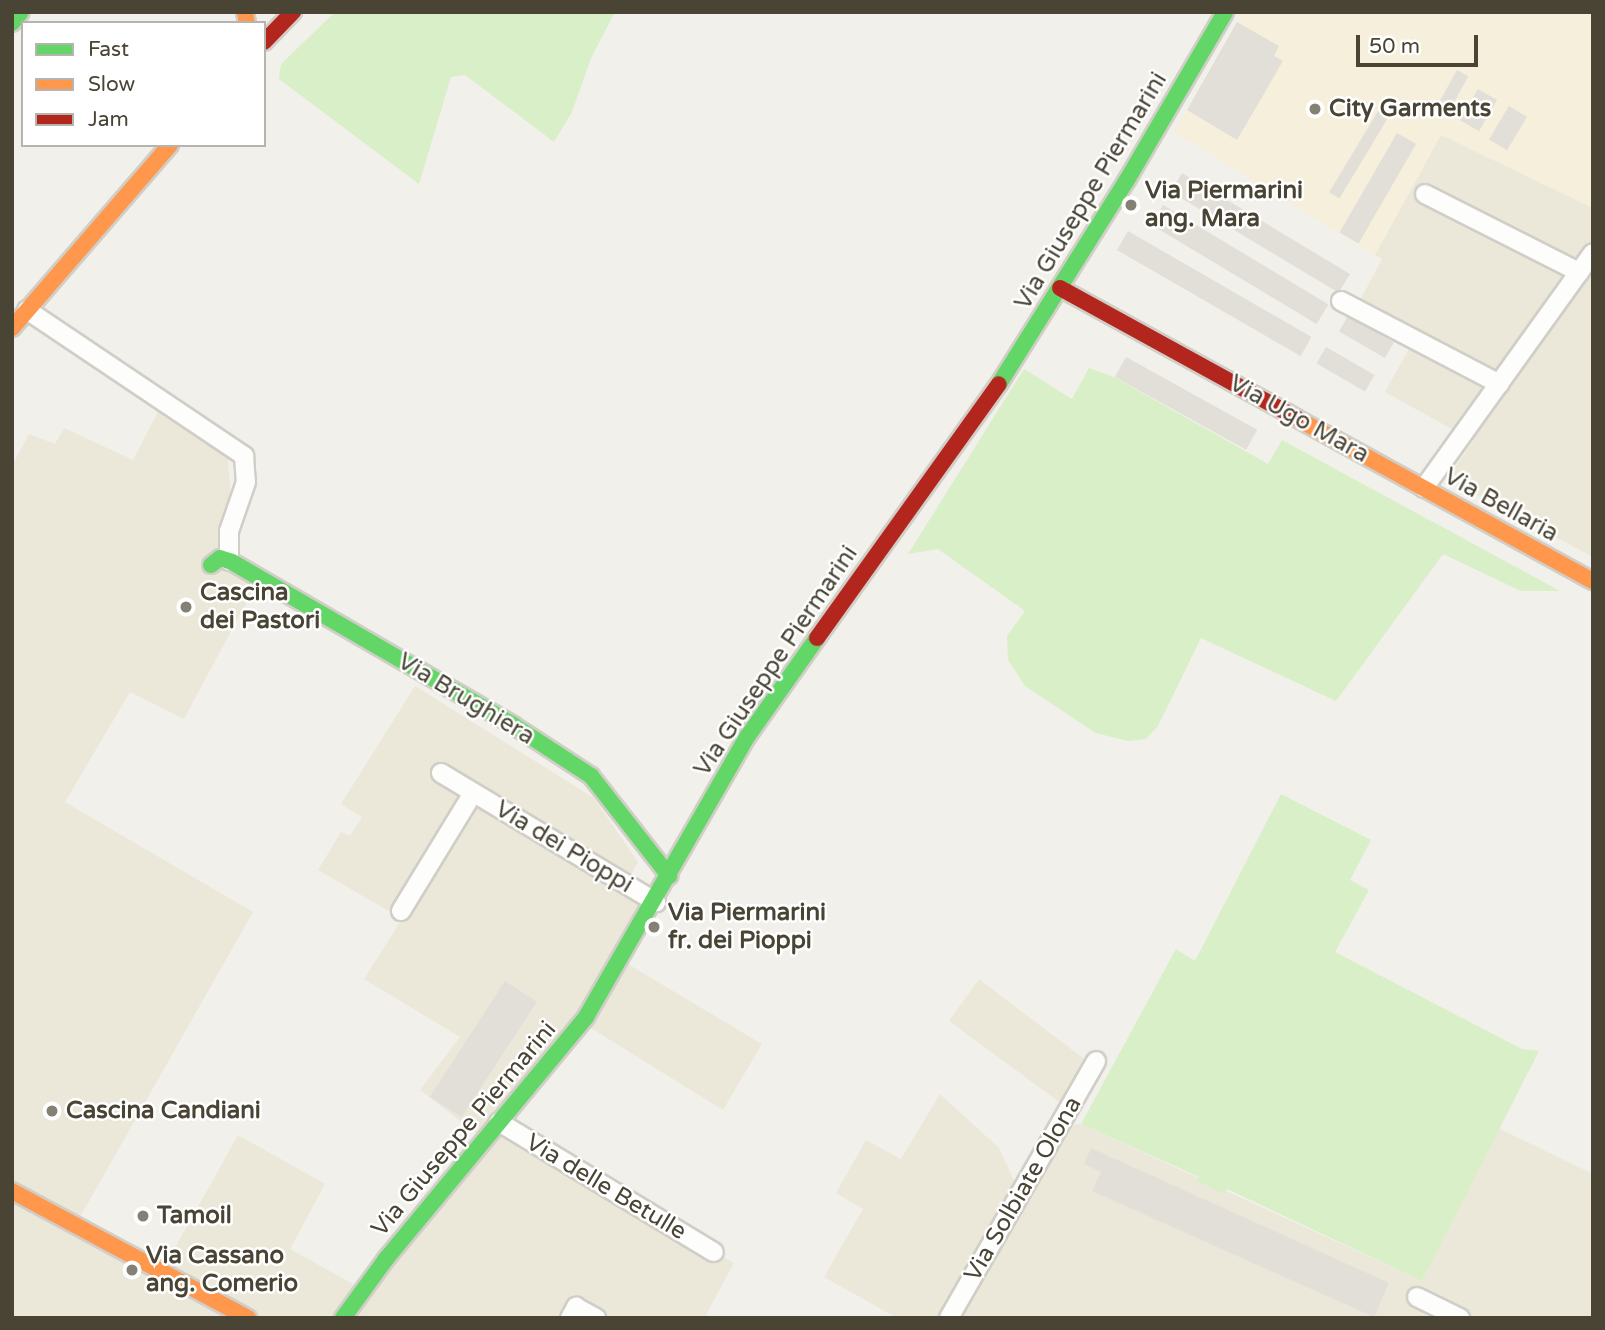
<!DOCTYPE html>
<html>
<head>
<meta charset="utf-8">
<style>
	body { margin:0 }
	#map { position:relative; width:1605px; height:1330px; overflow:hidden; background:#f2f0ea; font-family:"Varela Round",sans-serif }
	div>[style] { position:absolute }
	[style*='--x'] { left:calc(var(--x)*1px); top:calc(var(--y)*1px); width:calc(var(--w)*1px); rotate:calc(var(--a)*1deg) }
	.residential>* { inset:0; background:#ebe8da }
	.commercial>* { inset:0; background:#f6efdb }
	.green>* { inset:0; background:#d8efc7 }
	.parking>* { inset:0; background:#e1dfd8; transform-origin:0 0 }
	.roads { filter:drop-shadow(2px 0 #d0cec7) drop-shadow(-2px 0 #d0cec7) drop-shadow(0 2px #d0cec7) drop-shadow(0 -2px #d0cec7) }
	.street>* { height:18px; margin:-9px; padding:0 9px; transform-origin:9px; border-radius:9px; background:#fdfdfc }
	.fast>* { height:16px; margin:-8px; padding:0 8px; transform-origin:8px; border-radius:8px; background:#63d668 }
	.slow>* { height:16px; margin:-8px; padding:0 8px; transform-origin:8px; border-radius:8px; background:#ff974d }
	.jam>* { height:16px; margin:-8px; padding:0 8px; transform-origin:8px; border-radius:8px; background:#b3261e }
	.dots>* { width:19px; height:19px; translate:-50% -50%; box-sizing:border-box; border:4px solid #fff; border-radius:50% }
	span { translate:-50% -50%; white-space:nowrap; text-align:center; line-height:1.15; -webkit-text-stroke:5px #fff; paint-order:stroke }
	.poi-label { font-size:24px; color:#494434; font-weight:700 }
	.left { translate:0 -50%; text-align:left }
	.street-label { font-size:24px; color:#494434 }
	.frame { position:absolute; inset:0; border:14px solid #494434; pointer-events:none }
	.legend { position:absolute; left:21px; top:21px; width:245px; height:126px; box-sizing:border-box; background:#fff; border:2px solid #b6b4ae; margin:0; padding:9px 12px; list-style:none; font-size:21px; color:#494434 }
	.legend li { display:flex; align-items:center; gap:14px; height:35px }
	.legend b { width:35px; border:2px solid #b6b4ae }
	.scale { position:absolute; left:1356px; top:35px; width:122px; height:32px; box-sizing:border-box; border:4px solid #494434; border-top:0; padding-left:9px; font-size:21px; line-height:24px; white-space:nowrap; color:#494434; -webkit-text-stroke:5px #fff; paint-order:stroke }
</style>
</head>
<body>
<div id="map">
	<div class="residential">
		<div style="clip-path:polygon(1441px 134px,1593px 208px,1593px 557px,1447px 479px,1473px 441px,1385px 392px,1416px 336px,1358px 304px,1382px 259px,1375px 255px)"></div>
		<div style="clip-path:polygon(159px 410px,227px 450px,231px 497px,217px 552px,257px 583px,184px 719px,130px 692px,65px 802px,253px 912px,75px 1226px,161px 1273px,238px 1135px,325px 1184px,290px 1249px,362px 1289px,496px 1126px,734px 1263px,706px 1315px,709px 1318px,12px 1318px,12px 466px,29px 434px,55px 444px,64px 428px,133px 460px)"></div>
		<div style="clip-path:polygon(415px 686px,594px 798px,638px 862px,622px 891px,645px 905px,616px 957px,762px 1044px,723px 1110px,576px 1019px,478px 1135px,420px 1090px,460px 1037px,364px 979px,402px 919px,318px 870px,341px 832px,350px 836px,362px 817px,341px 804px)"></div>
		<div style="clip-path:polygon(979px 979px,1096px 1068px,1064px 1125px,1081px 1124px,1422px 1281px,1496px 1127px,1593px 1174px,1593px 1318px,897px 1318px,824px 1277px,863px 1209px,836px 1193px,866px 1140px,901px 1159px,940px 1094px,999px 1148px,1018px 1189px,1066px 1107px,949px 1021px)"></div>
	</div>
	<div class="commercial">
		<div style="clip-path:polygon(1243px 12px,1593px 12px,1593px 208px,1441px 135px,1375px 255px,1174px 132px)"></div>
	</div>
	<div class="green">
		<div style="clip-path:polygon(335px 12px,615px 12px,591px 58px,572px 112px,554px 142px,465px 75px,451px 77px,419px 184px,279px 79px,281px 64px)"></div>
		<div style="clip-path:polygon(1089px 368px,1114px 377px,1268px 464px,1282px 440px,1560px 591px,1521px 591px,1443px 554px,1336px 701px,1201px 638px,1158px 726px,1146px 739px,1128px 741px,1096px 733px,1025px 686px,1008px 660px,1007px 636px,1025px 611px,938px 549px,908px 554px,1024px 369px,1072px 399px)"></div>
		<div style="clip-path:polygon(1281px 794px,1371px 840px,1350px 880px,1369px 890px,1335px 952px,1522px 1049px,1539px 1051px,1422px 1281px,1227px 1189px,1224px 1194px,1197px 1181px,1199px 1177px,1081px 1124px,1176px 949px,1195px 961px)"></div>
	</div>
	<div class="parking">
		<div style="clip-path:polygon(1237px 22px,1279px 46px,1274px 56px,1283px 61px,1237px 140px,1187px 110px)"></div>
		<div style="left:1457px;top:70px;width:13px;height:40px;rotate:29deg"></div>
		<div style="left:1478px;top:89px;width:22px;height:36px;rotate:30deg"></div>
		<div style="left:1509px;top:106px;width:21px;height:39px;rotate:31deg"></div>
		<div style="left:1378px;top:111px;width:12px;height:95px;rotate:31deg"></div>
		<div style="left:1397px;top:133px;width:22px;height:115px;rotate:30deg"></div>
		<div style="left:1182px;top:173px;width:196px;height:22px;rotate:31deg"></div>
		<div style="left:1163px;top:205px;width:193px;height:23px;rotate:31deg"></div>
		<div style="left:1128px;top:231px;width:212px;height:22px;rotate:30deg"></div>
		<div style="left:1348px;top:316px;width:53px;height:18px;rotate:30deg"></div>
		<div style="left:1326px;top:347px;width:56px;height:19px;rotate:30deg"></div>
		<div style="left:1126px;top:357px;width:150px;height:23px;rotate:29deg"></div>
		<div style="left:505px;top:981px;width:38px;height:138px;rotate:33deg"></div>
		<div style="clip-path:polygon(1091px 1148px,1389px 1283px,1374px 1317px,1092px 1191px,1101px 1172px,1084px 1164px)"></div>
	</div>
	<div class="roads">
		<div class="street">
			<div style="--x:1425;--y:194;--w:173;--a:26.9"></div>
			<div style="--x:1341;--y:301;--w:179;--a:27.6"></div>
			<div style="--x:27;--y:310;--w:262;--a:33.9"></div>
			<div style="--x:244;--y:456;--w:26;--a:86"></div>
			<div style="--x:246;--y:482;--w:52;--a:109.1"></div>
			<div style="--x:229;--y:531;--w:30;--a:90"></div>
			<div style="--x:1424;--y:488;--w:289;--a:-54.3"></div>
			<div style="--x:441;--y:773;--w:251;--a:31"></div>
			<div style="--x:401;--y:911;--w:138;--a:-58.6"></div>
			<div style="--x:499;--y:1122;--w:251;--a:31.2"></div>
			<div style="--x:1417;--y:1297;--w:48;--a:26"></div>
			<div style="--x:570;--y:1318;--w:13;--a:-61"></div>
			<div style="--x:576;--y:1307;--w:23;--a:29"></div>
			<div style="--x:949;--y:1318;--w:296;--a:-60.2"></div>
		</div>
		<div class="fast">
			<div style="--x:12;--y:23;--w:14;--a:-51"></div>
			<div style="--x:999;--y:384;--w:241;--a:-57.9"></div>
			<div style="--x:1127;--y:180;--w:194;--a:-59.7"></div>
			<div style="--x:211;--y:565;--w:11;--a:-38"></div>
			<div style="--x:220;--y:558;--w:13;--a:18"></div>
			<div style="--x:232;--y:562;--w:325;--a:30.1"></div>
			<div style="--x:513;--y:725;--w:93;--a:33.2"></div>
			<div style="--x:591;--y:776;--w:127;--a:52"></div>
			<div style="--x:343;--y:1318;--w:73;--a:-53.9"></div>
			<div style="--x:386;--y:1259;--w:314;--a:-50.4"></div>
			<div style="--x:586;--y:1017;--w:323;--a:-60.1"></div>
			<div style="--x:747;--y:737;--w:121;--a:-54.7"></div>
		</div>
		<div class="slow">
			<div style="--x:245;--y:12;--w:11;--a:80"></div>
			<div style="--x:12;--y:328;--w:242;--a:-49.2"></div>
			<div style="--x:1296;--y:418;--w:339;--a:28.8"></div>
			<div style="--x:12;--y:1191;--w:268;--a:28.3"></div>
		</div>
		<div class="jam">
			<div style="--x:264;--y:42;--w:42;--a:-46"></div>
			<div style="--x:1060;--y:288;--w:269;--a:28.8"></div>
			<div style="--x:817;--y:638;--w:312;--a:-54.4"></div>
		</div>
	</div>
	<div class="dots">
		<div style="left:1315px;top:109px;background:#848074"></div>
		<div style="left:1131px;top:205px;background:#848074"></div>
		<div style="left:186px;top:607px;background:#848074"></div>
		<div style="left:654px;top:927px;background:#848074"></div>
		<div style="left:52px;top:1111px;background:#848074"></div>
		<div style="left:143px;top:1216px;background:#848074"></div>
		<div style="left:132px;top:1270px;background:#848074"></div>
	</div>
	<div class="poi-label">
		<span class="left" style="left:1329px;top:109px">City Garments</span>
		<span class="left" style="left:1145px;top:205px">Via Piermarini<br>ang. Mara</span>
		<span class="left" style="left:200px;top:607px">Cascina<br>dei Pastori</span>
		<span class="left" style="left:668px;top:927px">Via Piermarini<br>fr. dei Pioppi</span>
		<span class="left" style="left:66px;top:1111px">Cascina Candiani</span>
		<span class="left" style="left:157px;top:1216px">Tamoil</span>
		<span class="left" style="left:146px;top:1270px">Via Cassano<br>ang. Comerio</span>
	</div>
	<div class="street-label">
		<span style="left:1091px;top:191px;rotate:-59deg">Via Giuseppe Piermarini</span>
		<span style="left:1299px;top:419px;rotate:29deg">Via Ugo Mara</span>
		<span style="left:1501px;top:505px;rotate:29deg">Via Bellaria</span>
		<span style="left:776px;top:661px;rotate:-56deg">Via Giuseppe Piermarini</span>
		<span style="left:466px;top:699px;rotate:31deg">Via Brughiera</span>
		<span style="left:564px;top:847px;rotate:31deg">Via dei Pioppi</span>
		<span style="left:464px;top:1129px;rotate:-50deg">Via Giuseppe Piermarini</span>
		<span style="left:606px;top:1187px;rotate:31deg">Via delle Betulle</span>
		<span style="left:1023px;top:1189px;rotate:-60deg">Via Solbiate Olona</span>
	</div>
	<div class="frame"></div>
	<ul class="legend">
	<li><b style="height:9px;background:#63d668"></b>Fast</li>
	<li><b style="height:9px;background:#ff974d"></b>Slow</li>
	<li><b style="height:9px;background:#b3261e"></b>Jam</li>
	</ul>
	<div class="scale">50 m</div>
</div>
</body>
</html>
